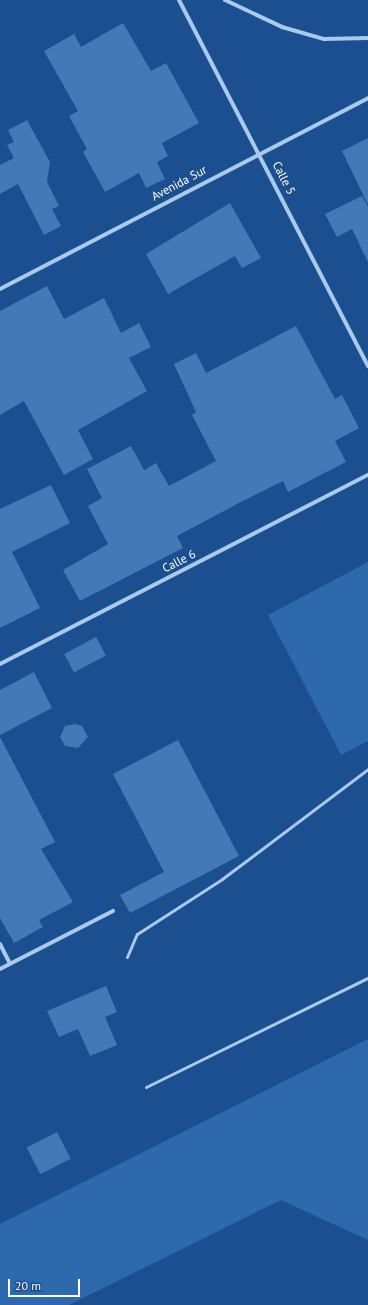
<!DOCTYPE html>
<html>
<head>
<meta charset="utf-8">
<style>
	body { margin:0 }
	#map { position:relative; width:368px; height:1305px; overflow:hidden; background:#1b4f8f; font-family:"PT Sans",sans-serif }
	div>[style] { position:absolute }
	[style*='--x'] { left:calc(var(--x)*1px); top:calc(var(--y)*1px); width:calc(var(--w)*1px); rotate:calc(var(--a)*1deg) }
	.green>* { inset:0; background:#2e69ad }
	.building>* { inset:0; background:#4478b7; transform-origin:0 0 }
	.lane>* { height:3px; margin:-1.5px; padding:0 1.5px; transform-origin:1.5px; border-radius:1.5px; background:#a9c9ee }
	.street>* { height:4px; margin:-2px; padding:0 2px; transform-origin:2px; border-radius:2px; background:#a9c9ee }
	span { translate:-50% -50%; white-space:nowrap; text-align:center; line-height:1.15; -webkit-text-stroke:4px #1b4f8f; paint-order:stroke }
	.street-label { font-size:12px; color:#fff }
	.scale { position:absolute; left:8px; top:1279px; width:72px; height:18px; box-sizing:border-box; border:2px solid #fff; border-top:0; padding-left:5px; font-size:12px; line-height:14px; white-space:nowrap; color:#fff; -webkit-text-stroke:3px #1b4f8f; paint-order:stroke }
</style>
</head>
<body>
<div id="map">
	<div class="green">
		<div style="clip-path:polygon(368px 562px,368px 741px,341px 755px,268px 615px)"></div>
		<div style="clip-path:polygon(368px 1039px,368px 1240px,281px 1200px,69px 1305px,0 1305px,0 1224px)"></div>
	</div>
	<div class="building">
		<div style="clip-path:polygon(123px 23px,151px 71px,166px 63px,199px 123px,162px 143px,168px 156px,157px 162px,165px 179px,146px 188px,139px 173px,105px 192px,83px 152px,87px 149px,69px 116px,78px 111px,44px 51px,74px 34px,81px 47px)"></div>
		<div style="clip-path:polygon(27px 120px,50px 162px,47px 182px,59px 206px,52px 209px,61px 226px,44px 235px,18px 184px,0 194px,0 165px,14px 158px,7px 145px,14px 142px,8px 130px)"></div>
		<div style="clip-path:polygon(368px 138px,368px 205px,342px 151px)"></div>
		<div style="clip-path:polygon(362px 196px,368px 207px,368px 262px,352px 229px,337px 237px,325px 214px)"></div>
		<div style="clip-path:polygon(230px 203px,261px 258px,242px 268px,235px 256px,168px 294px,146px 254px)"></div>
		<div style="clip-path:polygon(47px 286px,64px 319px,104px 298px,121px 333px,139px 323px,151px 347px,129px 358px,147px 391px,78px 430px,93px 459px,64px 475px,24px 401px,0 415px,0 311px)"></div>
		<div style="clip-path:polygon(296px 326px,335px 399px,342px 395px,359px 428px,335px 441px,346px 462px,288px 492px,283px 481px,239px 503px,177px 536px,183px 548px,80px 601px,63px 570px,108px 544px,88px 506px,102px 498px,87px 469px,131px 446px,144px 470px,156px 463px,169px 486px,216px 461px,192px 415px,196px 412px,174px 364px,196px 353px,206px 373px)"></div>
		<div style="clip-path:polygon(51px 485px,70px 523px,12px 552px,40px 608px,0 628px,0 509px)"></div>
		<div style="left:96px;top:637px;width:21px;height:36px;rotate:62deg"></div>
		<div style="clip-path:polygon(34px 672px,52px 708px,0 735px,0 690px)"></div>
		<div style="clip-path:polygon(75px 724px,82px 726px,88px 737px,78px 748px,65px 746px,60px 737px,65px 726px)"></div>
		<div style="clip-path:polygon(0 737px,55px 842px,41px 849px,73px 902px,39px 920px,43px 927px,14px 943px,0 918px)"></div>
		<div style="clip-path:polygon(178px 740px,239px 856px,130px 913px,120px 895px,164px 872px,113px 774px)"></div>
		<div style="clip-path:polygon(106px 986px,117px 1012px,105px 1017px,117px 1045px,90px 1056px,78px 1029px,59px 1037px,47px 1011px)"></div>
		<div style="left:57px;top:1132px;width:30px;height:34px;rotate:63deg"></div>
	</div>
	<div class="lane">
		<div style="--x:127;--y:957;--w:25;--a:-67"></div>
		<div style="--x:137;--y:934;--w:101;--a:-32.9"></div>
		<div style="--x:222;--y:879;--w:183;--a:-37"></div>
		<div style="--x:146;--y:1087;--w:247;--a:-26.2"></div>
	</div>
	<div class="street">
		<div style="--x:179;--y:0;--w:412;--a:62.7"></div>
		<div style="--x:225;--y:0;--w:63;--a:25.3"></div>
		<div style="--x:282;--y:27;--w:44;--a:15.9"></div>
		<div style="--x:324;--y:39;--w:44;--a:-1.3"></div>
		<div style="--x:0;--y:289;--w:415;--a:-27.4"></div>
		<div style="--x:0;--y:664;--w:414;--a:-27.2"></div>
		<div style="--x:0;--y:944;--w:22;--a:63"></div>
		<div style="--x:0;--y:969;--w:127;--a:-27.2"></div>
	</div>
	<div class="street-label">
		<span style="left:284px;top:178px;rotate:63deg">Calle 5</span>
		<span style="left:179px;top:183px;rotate:-28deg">Avenida Sur</span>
		<span style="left:179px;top:561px;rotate:-27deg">Calle 6</span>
	</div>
	<div class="scale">20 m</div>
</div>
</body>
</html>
